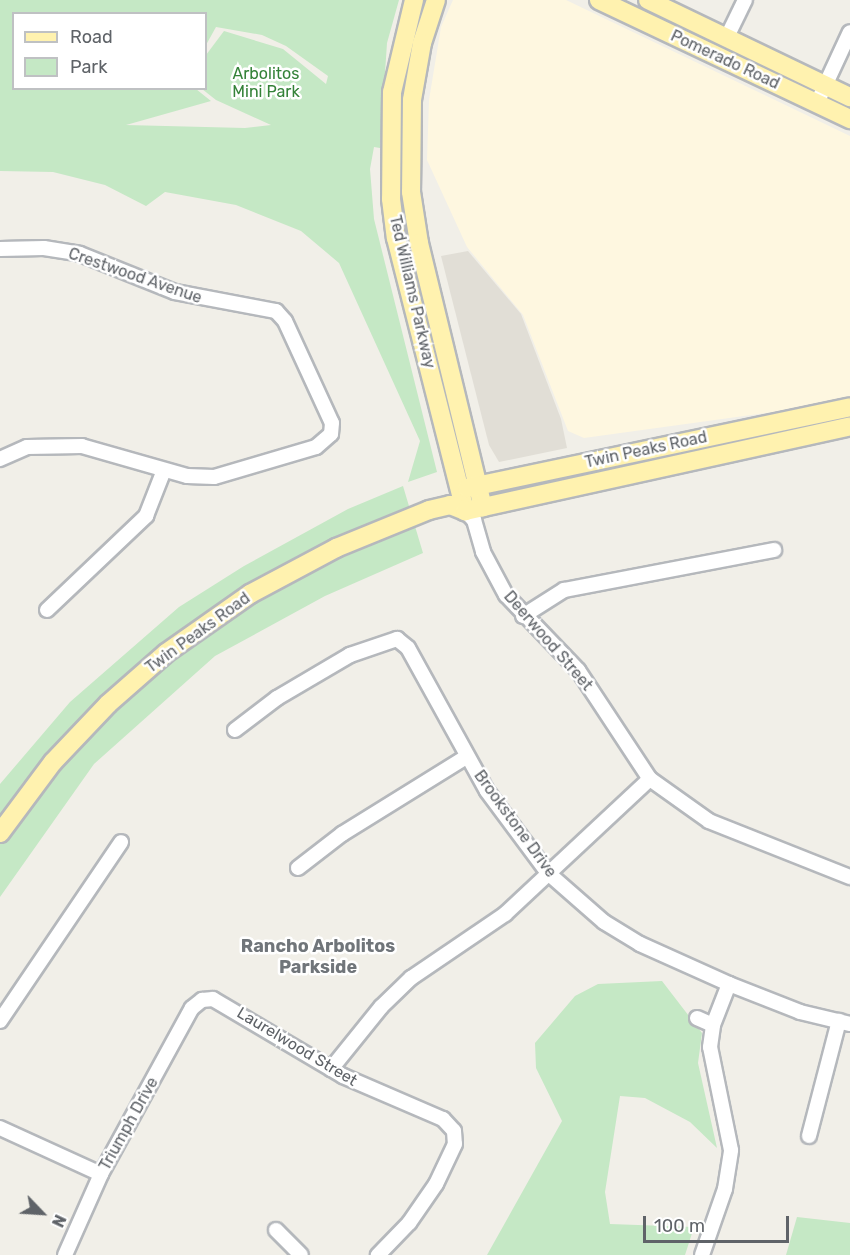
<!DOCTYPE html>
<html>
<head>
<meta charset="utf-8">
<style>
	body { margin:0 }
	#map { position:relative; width:850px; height:1255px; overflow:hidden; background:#f1efe8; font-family:Rubik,sans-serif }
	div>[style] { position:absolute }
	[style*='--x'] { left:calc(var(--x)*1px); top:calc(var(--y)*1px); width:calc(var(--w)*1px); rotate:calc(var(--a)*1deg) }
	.commercial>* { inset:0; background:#fef7e0 }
	.education>* { inset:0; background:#e1ded6 }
	.green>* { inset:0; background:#c5e8c5 }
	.roads { filter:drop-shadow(2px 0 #b5b8bc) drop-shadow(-2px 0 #b5b8bc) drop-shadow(0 2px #b5b8bc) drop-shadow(0 -2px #b5b8bc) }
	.minor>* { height:14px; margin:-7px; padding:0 7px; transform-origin:7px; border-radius:7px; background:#fff }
	.major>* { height:18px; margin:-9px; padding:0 9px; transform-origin:9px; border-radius:9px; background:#fff2af }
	span { translate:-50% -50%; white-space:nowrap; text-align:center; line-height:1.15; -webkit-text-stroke:5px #fff; paint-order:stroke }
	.street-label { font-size:16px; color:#5f6368 }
	.park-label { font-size:16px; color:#348238 }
	.neighbourhood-label { font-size:18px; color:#70757a; font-weight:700 }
	.legend { position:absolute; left:12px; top:12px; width:195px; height:78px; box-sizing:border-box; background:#fff; border:2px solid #bfc1c3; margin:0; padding:8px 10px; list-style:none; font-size:18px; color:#5f6368 }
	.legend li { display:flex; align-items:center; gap:12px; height:30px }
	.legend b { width:30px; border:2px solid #bfc1c3 }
	.north { position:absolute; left:12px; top:1183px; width:60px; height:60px; -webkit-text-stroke:4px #fff; paint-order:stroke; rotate:115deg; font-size:16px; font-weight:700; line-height:24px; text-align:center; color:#5f6368 }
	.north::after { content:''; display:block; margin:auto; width:21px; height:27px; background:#5f6368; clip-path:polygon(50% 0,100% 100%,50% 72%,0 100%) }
	.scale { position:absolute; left:643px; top:1216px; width:146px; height:27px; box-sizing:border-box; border:3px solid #5f6368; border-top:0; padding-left:8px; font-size:18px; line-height:21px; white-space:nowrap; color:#5f6368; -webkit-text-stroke:4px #fff; paint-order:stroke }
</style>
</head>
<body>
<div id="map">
	<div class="commercial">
		<div style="clip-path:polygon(453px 0,566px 0,850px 136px,850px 396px,780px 411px,584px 438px,568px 431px,523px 315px,467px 247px,427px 160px,429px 100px,441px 27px)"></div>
	</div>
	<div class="education">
		<div style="clip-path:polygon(468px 251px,521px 314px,561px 419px,567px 448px,499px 462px,489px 445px,441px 256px)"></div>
	</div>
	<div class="green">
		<div style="clip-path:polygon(evenodd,0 0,399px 0,387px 43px,380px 148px,374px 147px,370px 169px,374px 219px,437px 472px,408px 482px,420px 441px,339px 263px,301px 231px,236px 205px,165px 192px,146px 206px,105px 185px,53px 172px,0 171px,0 0,14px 14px,206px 14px,206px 45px,216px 27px,262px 35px,286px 46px,328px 76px,326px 84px,283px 49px,224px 31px,206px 55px,206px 88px,202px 89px,216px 100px,271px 125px,245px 128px,126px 125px,211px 101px,196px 89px,14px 88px,14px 14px)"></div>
		<div style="clip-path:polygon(403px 486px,423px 553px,325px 596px,215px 656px,94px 764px,0 897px,0 784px,70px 702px,179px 607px,244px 566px,348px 509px)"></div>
		<div style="clip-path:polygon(662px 981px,702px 1033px,698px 1063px,717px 1148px,690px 1122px,645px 1098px,620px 1096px,605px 1192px,610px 1224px,694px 1227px,685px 1255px,487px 1255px,562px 1121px,536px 1068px,535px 1043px,575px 996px,598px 984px)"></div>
		<div style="clip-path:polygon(797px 1217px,850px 1223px,850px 1255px,786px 1255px)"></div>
	</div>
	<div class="roads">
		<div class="minor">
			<div style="--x:727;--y:37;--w:41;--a:-64.1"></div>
			<div style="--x:817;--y:103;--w:78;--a:-65.1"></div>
			<div style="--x:0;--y:249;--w:44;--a:-1.3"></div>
			<div style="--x:44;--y:248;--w:36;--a:9"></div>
			<div style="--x:80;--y:254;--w:102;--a:21.8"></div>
			<div style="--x:175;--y:292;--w:103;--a:10.7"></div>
			<div style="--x:276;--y:311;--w:13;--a:48"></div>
			<div style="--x:285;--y:321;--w:112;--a:65.3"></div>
			<div style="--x:332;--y:423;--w:11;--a:95"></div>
			<div style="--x:331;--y:434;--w:20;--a:139"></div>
			<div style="--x:316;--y:447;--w:106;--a:163.6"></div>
			<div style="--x:214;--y:477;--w:27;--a:-178"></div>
			<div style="--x:187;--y:476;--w:109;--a:-164.1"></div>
			<div style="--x:82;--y:446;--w:55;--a:179"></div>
			<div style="--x:27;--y:447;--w:30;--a:156"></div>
			<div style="--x:465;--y:511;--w:13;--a:45"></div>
			<div style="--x:474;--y:520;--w:33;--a:74"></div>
			<div style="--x:483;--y:552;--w:49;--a:61.9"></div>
			<div style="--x:506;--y:595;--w:104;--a:46.2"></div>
			<div style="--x:578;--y:670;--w:131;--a:56.6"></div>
			<div style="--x:650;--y:779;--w:72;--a:35.4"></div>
			<div style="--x:709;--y:821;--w:152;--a:21.7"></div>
			<div style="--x:47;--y:610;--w:137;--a:-43.5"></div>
			<div style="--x:146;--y:516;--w:49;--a:-68.6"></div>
			<div style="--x:523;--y:616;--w:49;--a:-32.4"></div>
			<div style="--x:564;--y:590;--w:214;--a:-10.8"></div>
			<div style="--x:235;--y:730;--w:53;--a:-37.3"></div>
			<div style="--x:277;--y:698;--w:85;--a:-30.5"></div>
			<div style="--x:350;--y:655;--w:50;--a:-18.8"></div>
			<div style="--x:397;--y:639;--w:14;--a:39"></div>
			<div style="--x:408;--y:648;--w:163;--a:61.1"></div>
			<div style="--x:487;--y:791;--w:102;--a:53.4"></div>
			<div style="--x:548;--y:873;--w:74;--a:41.2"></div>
			<div style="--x:604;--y:922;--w:42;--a:31.4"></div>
			<div style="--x:640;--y:944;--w:98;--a:24.2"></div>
			<div style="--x:729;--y:984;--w:76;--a:21.5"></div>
			<div style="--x:800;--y:1012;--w:51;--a:13.5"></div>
			<div style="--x:298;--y:868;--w:56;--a:-37.7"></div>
			<div style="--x:342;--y:834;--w:146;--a:-31.8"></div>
			<div style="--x:697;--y:1018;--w:17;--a:24"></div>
			<div style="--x:0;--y:1021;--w:216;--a:-55.9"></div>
			<div style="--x:331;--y:1069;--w:80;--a:-51.1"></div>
			<div style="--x:381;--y:1007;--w:42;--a:-44"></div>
			<div style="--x:411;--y:978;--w:114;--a:-34.2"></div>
			<div style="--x:505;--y:914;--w:198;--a:-43"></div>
			<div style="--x:0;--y:1128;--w:111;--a:24.5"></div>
			<div style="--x:809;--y:1136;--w:119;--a:-75.4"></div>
			<div style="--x:276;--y:1230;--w:35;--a:45"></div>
			<div style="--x:65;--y:1255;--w:89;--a:-66"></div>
			<div style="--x:101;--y:1174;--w:189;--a:-61.3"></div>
			<div style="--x:192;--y:1008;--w:13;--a:-39"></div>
			<div style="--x:202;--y:1000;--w:11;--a:-5"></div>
			<div style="--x:213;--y:999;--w:151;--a:30.6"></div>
			<div style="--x:343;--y:1076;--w:109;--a:23.3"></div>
			<div style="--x:443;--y:1119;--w:16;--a:47"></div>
			<div style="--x:454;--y:1131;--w:13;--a:86"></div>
			<div style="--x:455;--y:1144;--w:44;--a:115.4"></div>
			<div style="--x:436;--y:1184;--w:47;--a:124.7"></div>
			<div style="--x:409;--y:1223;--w:45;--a:134.1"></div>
			<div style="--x:702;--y:1255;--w:70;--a:-70.8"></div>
			<div style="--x:725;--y:1189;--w:39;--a:-81"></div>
			<div style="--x:731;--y:1150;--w:105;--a:-101.5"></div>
			<div style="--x:710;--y:1047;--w:22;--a:-82"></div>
			<div style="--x:713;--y:1025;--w:44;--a:-68.7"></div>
		</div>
		<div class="major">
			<div style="--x:414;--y:0;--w:95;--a:103.4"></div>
			<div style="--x:392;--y:92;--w:107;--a:90.5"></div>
			<div style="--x:391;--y:199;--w:39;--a:83"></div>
			<div style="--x:396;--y:238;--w:282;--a:75.8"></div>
			<div style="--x:436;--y:0;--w:45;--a:108"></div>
			<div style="--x:422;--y:43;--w:58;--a:100"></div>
			<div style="--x:412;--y:100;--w:92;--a:90.6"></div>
			<div style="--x:411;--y:192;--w:52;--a:81.1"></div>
			<div style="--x:419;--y:243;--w:272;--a:76.4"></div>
			<div style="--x:599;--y:0;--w:278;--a:25.4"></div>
			<div style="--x:648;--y:0;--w:224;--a:25.7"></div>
			<div style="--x:467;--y:488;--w:391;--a:-11.9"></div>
			<div style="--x:0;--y:833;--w:89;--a:-53.3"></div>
			<div style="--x:53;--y:762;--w:80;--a:-46.5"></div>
			<div style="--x:108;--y:704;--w:77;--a:-41.3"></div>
			<div style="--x:166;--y:653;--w:103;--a:-35.1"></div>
			<div style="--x:250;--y:594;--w:98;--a:-28.1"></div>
			<div style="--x:336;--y:548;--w:100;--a:-22.2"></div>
			<div style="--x:429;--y:510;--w:22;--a:-13"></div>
			<div style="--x:450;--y:505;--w:16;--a:22"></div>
			<div style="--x:465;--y:511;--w:394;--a:-12.4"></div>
		</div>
	</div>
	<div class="street-label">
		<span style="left:725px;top:60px;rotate:25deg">Pomerado Road</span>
		<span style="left:135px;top:276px;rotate:19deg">Crestwood Avenue</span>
		<span style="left:412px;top:292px;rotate:77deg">Ted Williams Parkway</span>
		<span style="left:646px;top:450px;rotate:-12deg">Twin Peaks Road</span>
		<span style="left:198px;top:633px;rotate:-36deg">Twin Peaks Road</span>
		<span style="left:548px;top:641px;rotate:49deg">Deerwood Street</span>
		<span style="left:515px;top:824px;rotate:54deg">Brookstone Drive</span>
		<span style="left:297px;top:1047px;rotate:31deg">Laurelwood Street</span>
		<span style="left:129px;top:1124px;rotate:-61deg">Triumph Drive</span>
	</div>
	<div class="park-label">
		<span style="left:266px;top:83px">Arbolitos<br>Mini Park</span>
	</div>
	<div class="neighbourhood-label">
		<span style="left:318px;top:957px">Rancho Arbolitos<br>Parkside</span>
	</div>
	<ul class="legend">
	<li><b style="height:8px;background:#fff2af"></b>Road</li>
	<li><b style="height:16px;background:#c5e8c5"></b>Park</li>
	</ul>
	<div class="north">N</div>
	<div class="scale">100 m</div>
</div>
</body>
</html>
